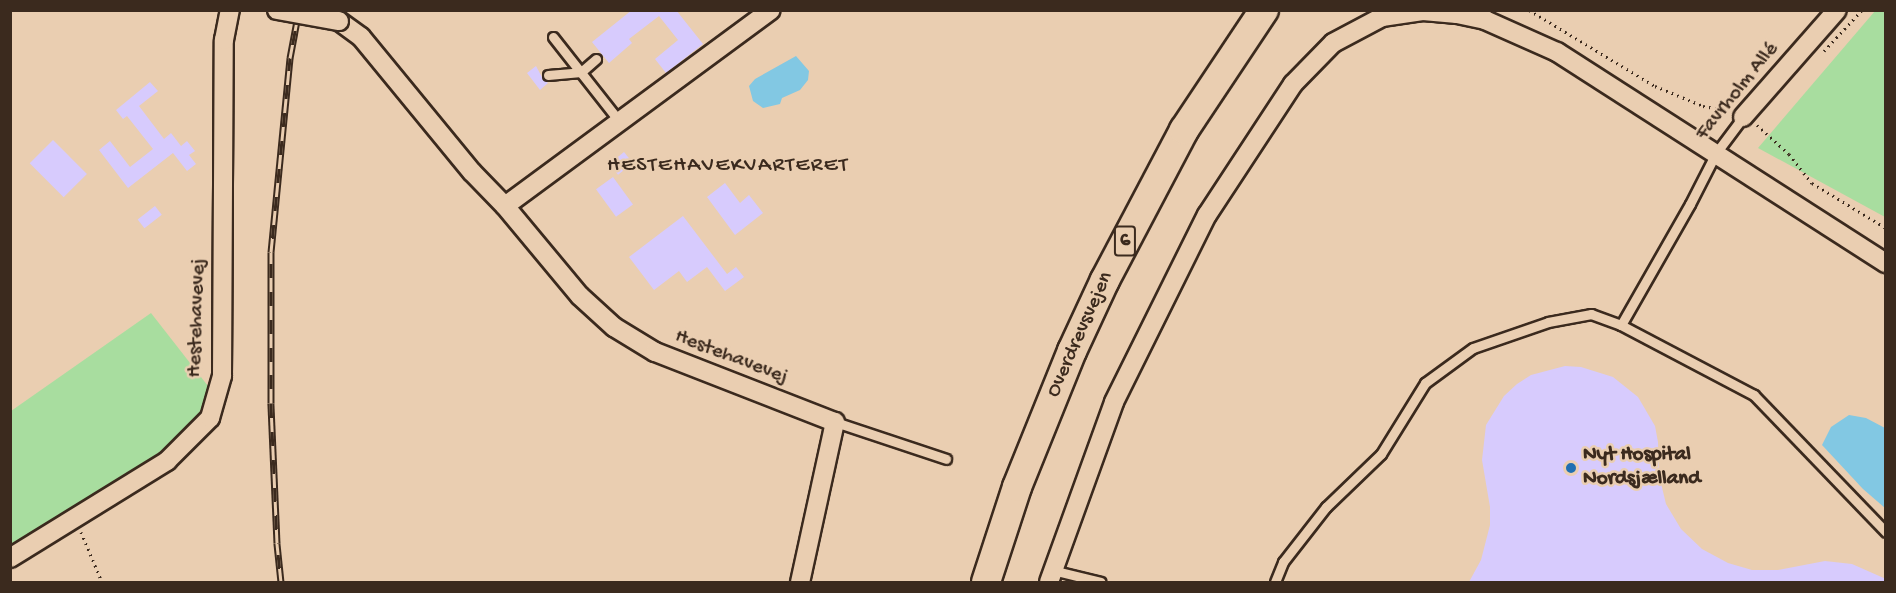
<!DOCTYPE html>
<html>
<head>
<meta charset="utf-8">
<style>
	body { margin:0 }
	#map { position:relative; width:1896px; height:593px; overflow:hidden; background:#eaceb1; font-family:"Gochi Hand",sans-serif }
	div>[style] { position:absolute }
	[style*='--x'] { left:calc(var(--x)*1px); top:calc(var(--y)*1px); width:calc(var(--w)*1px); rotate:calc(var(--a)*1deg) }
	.green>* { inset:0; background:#a8dd9f }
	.water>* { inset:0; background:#82c8e3 }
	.building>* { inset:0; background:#d7cbfd; transform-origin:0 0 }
	.path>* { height:3px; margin-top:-1.5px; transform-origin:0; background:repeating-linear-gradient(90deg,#3b2a1e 0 1.5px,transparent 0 6px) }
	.roads { filter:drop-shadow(2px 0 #3b2a1e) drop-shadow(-2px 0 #3b2a1e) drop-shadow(0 2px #3b2a1e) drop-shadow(0 -2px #3b2a1e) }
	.service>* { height:9px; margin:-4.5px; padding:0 4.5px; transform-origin:4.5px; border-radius:4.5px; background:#eaceb1 }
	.minor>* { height:18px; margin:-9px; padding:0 9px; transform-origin:9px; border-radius:9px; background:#eaceb1 }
	.primary>* { height:28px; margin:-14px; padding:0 14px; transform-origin:14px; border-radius:14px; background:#eaceb1 }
	.rail>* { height:7px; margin-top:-3.5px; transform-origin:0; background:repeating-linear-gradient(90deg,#eaceb1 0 14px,#3b2a1e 0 28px); box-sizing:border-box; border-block:2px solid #3b2a1e }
	.bridges { filter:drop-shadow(2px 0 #3b2a1e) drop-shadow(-2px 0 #3b2a1e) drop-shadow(0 2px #3b2a1e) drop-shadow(0 -2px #3b2a1e) }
	.minor-bridge>* { height:18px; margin:-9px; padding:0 9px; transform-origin:9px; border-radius:9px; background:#eaceb1 }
	.dots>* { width:16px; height:16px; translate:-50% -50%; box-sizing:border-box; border:3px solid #eaceb1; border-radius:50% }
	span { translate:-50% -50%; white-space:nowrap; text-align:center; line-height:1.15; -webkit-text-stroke:5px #eaceb1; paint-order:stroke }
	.shield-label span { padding:2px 4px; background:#eaceb1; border:2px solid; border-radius:4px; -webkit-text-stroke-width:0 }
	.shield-label { font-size:20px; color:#3b2a1e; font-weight:700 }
	.street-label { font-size:21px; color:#3b2a1e }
	.poi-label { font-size:21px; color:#3b2a1e; font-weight:700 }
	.left { translate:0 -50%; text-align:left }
	.neighbourhood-label { font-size:22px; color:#3b2a1e; letter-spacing:1.5px }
	.frame { position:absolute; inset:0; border:12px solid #3b2a1e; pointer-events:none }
</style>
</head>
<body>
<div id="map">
	<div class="green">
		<div style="clip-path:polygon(1875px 11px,1885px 11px,1885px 217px,1758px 148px)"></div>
		<div style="clip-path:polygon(151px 313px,215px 395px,182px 435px,92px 503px,11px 553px,11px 411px)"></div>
	</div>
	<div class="water">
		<div style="clip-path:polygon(796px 56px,809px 71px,808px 80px,800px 90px,782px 98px,780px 104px,763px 108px,753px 101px,749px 86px,755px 79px)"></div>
		<div style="clip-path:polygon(1849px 415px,1866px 418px,1885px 428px,1885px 508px,1863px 489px,1822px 445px,1831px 427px)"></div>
	</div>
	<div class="building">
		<div style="clip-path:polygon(632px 10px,676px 10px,703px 44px,666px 73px,655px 59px,678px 40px,659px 16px,629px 39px,632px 43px,609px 63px,592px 42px)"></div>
		<div style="clip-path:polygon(536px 66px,543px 79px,548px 83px,540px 90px,527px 73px)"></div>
		<div style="clip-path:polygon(150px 82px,158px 91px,139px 106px,164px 139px,171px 133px,181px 146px,187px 141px,195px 151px,189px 155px,196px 164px,187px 171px,173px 153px,128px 188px,99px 150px,110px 141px,130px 167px,153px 149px,127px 116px,123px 119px,116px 110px)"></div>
		<div style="left:53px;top:140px;width:48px;height:33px;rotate:45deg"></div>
		<div style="left:624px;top:152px;width:14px;height:19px;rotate:51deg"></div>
		<div style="left:613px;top:177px;width:34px;height:21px;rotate:54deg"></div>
		<div style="clip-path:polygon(725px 183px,740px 203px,749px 195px,763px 213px,735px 235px,707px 197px)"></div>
		<div style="left:155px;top:206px;width:11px;height:22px;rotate:52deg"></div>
		<div style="clip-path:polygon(683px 216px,727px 274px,736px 267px,744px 277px,725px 291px,707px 267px,687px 282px,679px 271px,654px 290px,629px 257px)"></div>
		<div style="clip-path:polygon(1565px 366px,1581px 367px,1613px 377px,1638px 397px,1655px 426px,1658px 442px,1659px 475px,1666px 504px,1681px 529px,1702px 549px,1728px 563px,1752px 570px,1778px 570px,1825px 561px,1852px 564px,1886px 579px,1886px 582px,1469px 582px,1481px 560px,1490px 525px,1490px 507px,1482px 460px,1486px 425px,1504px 396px,1517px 384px,1531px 375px)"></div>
	</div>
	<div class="path">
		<div style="--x:1529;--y:10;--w:147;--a:31.1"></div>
		<div style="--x:1655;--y:86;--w:52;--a:22.6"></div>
		<div style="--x:1703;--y:106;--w:27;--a:10"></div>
		<div style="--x:1824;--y:51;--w:56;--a:-47.2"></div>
		<div style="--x:1757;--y:125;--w:43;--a:42.2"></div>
		<div style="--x:1789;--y:154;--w:37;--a:52"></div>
		<div style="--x:1812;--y:183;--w:87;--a:31.3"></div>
		<div style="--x:81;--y:532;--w:54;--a:67.2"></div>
	</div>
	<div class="roads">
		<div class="service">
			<div style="--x:553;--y:37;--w:108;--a:51.8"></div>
			<div style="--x:548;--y:75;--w:33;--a:-5"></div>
			<div style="--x:581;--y:72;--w:20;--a:-41"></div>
			<div style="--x:1621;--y:325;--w:150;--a:27.8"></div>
			<div style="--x:1754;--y:395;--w:190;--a:46.1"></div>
			<div style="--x:835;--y:422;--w:117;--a:18.4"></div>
			<div style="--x:1052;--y:570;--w:50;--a:13.8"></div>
			<div style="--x:1275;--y:582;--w:22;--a:-68"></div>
			<div style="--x:1283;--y:562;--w:70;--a:-52"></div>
			<div style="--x:1326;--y:507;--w:76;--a:-43.9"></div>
			<div style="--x:1381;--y:454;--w:84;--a:-58.2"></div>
			<div style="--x:1425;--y:383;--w:59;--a:-36.1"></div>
			<div style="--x:1473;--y:348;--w:79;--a:-19.1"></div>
			<div style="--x:1548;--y:322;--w:44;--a:-10.5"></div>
			<div style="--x:1591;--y:314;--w:32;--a:20"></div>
			<div style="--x:1621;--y:325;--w:139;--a:-60.3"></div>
			<div style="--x:1690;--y:204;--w:57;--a:-63"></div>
			<div style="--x:1716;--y:153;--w:45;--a:-53.1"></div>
		</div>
		<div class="minor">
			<div style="--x:339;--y:21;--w:27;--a:36"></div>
			<div style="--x:361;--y:37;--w:175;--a:50.6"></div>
			<div style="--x:472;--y:172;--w:47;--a:45.9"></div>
			<div style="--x:505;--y:206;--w:330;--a:-36.4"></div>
			<div style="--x:1743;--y:117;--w:142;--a:-48.7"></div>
			<div style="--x:505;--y:206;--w:117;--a:50.2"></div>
			<div style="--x:580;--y:296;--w:46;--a:42.4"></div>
			<div style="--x:614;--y:327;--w:48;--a:31.4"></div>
			<div style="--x:655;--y:352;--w:193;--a:21.3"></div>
			<div style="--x:835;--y:422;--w:164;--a:102.3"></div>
			<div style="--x:10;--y:558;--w:185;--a:-31.7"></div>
			<div style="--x:167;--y:461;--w:61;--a:-45"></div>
			<div style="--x:210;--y:418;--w:44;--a:-74.1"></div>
			<div style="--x:222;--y:376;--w:336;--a:-89.7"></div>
			<div style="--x:224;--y:40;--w:31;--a:-79"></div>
			<div style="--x:1049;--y:582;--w:191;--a:-70.1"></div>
			<div style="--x:1114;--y:402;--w:209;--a:-63.6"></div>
			<div style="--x:1207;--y:215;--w:157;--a:-56.7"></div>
			<div style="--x:1293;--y:84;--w:57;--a:-45.7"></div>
			<div style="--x:1333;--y:43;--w:55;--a:-28"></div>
			<div style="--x:1382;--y:17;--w:41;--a:-8.3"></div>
			<div style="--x:1423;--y:11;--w:34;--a:5"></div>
			<div style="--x:1457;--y:14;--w:29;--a:12"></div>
			<div style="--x:1485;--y:20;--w:79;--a:24"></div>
			<div style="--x:1557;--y:52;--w:391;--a:32.7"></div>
		</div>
		<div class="primary">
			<div style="--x:986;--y:582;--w:100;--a:-71.9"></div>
			<div style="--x:1017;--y:487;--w:147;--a:-68"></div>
			<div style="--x:1072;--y:351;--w:78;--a:-65.1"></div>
			<div style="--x:1105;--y:280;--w:170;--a:-62.2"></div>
			<div style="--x:1184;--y:130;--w:144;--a:-56.3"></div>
		</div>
	</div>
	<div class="rail">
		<div style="--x:281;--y:582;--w:39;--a:-96"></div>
		<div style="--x:277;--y:543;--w:140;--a:-92.5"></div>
		<div style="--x:271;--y:403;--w:151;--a:-90"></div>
		<div style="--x:271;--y:252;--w:195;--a:-84.4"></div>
		<div style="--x:290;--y:58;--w:49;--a:-79.4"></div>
	</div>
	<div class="bridges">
		<div class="minor-bridge">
			<div style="--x:277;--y:10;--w:63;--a:10.1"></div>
		</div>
	</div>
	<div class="dots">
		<div style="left:1571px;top:468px;background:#1f6fb2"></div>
	</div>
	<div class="shield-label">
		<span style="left:1125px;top:241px">6</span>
	</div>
	<div class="street-label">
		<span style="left:1738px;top:92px;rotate:-51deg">Favrholm Allé</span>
		<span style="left:198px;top:318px;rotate:-88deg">Hestehavevej</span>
		<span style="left:1081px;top:335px;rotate:-66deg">Overdrevsvejen</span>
		<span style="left:731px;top:358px;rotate:21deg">Hestehavevej</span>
	</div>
	<div class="poi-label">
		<span class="left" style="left:1583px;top:468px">Nyt Hospital<br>Nordsjælland</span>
	</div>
	<div class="neighbourhood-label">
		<span style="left:728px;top:167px">HESTEHAVEKVARTERET</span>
	</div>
	<div class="frame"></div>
</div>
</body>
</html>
